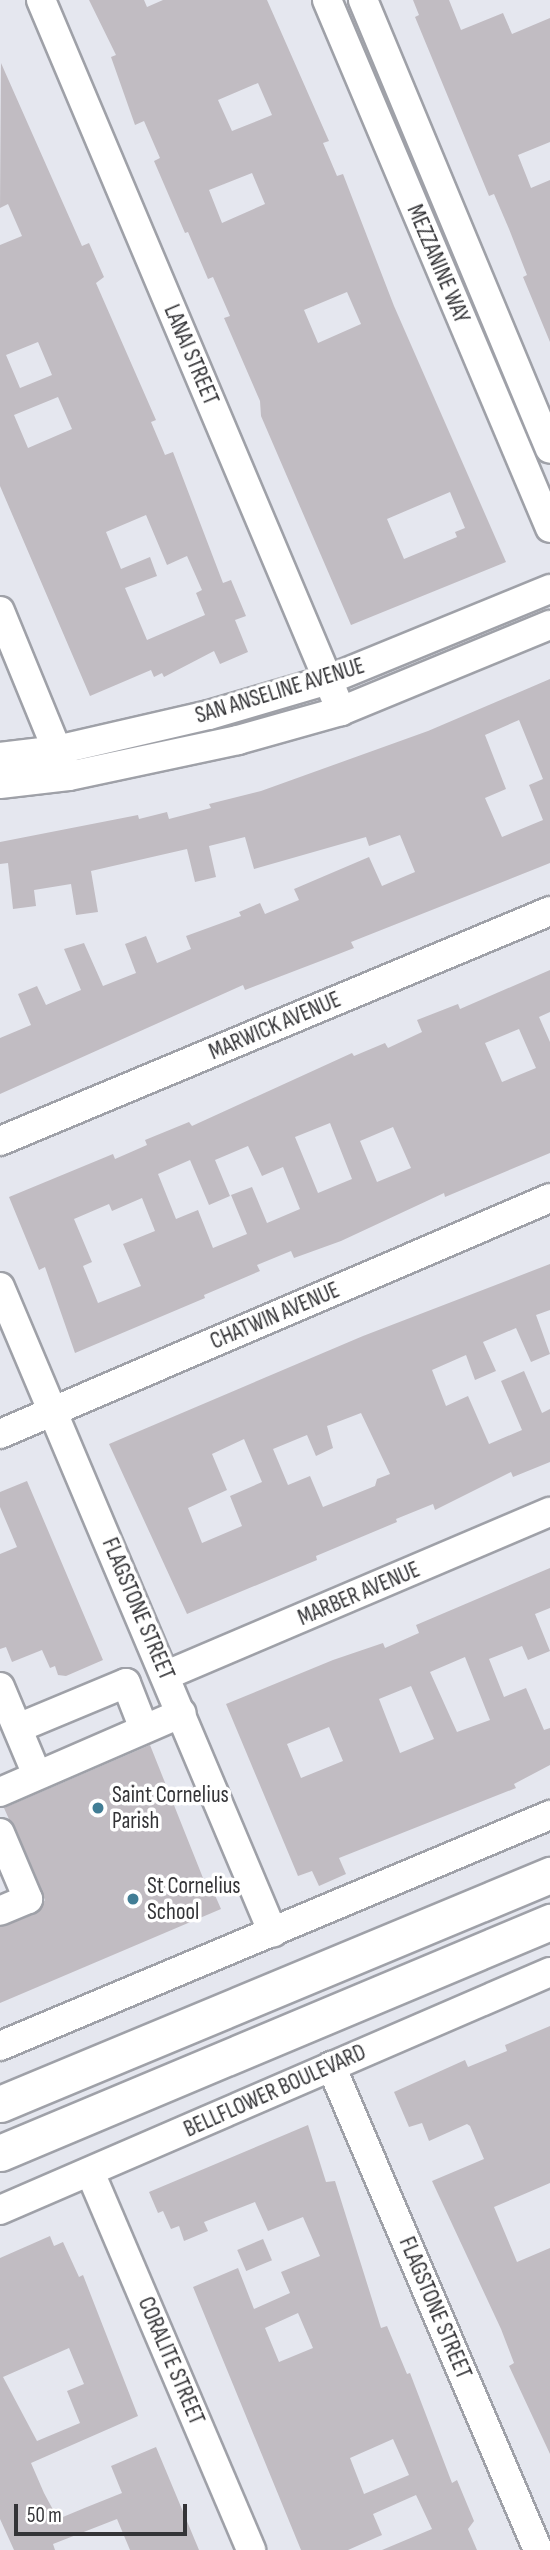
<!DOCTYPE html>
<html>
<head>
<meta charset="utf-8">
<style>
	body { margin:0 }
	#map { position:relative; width:550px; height:2550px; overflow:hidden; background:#e5e7ef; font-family:"Sofia Sans Condensed",sans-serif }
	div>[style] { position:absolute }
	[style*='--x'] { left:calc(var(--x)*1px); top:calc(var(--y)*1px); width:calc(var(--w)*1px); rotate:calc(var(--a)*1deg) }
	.building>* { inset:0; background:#c1bcc2; transform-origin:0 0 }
	.roads { filter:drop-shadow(2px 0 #9fa1a8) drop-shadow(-2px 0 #9fa1a8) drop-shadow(0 2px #9fa1a8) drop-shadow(0 -2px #9fa1a8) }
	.minor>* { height:28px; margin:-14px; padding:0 14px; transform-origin:14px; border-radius:14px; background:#fff }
	.major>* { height:35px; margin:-17.5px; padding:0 17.5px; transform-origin:17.5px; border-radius:17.5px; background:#fff }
	.dots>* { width:19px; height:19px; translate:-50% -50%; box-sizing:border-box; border:4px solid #fff; border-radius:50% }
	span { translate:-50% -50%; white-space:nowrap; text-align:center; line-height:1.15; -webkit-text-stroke:7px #fff; paint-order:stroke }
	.street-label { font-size:23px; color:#343437 }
	.poi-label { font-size:23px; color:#343437 }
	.left { translate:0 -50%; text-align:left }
	.scale { position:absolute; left:14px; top:2504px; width:173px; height:32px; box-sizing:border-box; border:4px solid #343437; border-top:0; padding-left:9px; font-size:21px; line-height:24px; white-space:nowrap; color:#343437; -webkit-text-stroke:5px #fff; paint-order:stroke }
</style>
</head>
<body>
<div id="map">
	<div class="building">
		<div style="clip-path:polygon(evenodd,89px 0,144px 0,147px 7px,163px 0,267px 0,329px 141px,323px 143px,337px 176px,343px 174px,394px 306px,506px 562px,351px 625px,261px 416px,260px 401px,224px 318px,230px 316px,213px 277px,208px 279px,188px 232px,185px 233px,154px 161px,160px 158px,144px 121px,135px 125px,111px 57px,116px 55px,89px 0,258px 83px,272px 115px,232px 131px,218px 100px,258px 83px,89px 0,252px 173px,265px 204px,222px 223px,209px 190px,252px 173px,89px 0,347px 292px,361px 324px,318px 343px,304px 310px,347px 292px,89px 0,450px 492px,465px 528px,455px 532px,457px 537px,404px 559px,387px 519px,450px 492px)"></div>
		<div style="clip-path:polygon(413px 0,449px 0,461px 30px,503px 13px,512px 34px,550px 18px,550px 142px,518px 155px,531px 188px,550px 180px,550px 342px,523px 277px,527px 275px,509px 229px,494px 194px,489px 196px,415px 17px,419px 15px)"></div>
		<div style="clip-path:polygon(evenodd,1px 63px,82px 246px,89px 243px,104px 277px,96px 283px,156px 420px,151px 422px,165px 455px,173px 452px,223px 583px,231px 580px,246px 616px,235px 620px,248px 652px,220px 664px,214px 651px,164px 677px,162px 673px,154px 677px,151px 670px,90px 696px,0 486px,0 245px,22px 236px,8px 204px,0 208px,1px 63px,38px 342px,52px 375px,20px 388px,6px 355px,38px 342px,1px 63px,58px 397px,72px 429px,28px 448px,14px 415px,58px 397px,1px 63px,146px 515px,167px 565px,187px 556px,202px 590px,196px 593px,205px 615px,147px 640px,125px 588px,157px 576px,150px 557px,121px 569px,106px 532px,146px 515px)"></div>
		<div style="clip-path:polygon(evenodd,550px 679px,550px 863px,351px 942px,354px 948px,331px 957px,245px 990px,243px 985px,0 1094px,0 1038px,31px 1025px,18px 994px,37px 986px,46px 1005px,81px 990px,64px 949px,84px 943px,103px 986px,136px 973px,125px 944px,146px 936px,157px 963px,191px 949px,186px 936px,241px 916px,239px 912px,260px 903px,265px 914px,299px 900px,294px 889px,369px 857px,382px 886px,415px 872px,400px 835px,369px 846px,366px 837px,254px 869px,245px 837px,209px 846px,216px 877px,195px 882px,187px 849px,91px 871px,98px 912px,76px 915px,71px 884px,34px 890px,36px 906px,13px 909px,8px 863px,0 864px,0 842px,138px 815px,139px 819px,167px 812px,169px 819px,211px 808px,209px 804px,261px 791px,428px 731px,550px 679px,519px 720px,543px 779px,529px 785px,543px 820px,502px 837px,485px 798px,506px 789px,485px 735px,519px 720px)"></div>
		<div style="clip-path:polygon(evenodd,550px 970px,550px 1012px,539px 1017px,550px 1042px,550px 1153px,445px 1197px,444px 1193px,341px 1241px,294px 1258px,291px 1251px,257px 1265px,260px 1271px,204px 1295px,205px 1298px,75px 1353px,45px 1267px,39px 1270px,9px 1197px,113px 1154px,115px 1159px,147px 1145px,145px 1140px,189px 1122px,192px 1126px,352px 1053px,354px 1056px,385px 1043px,388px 1048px,422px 1032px,417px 1020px,458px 1004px,460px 1009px,550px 970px,519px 1029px,536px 1068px,502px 1082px,485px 1043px,519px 1029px,550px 970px,330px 1123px,352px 1179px,318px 1193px,295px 1137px,330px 1123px,550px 970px,393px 1127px,411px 1168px,377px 1182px,360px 1141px,393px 1127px,550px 970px,248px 1146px,262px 1176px,283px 1167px,300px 1209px,267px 1223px,252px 1187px,231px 1195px,247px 1234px,213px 1248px,198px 1210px,176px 1219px,158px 1174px,190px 1160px,209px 1205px,230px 1196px,215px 1160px,248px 1146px,550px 970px,142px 1198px,155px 1231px,123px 1244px,141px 1286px,98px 1303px,83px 1266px,92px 1262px,74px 1219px,109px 1204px,112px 1211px,142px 1198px)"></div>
		<div style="clip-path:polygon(evenodd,550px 1264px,550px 1310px,536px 1315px,550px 1354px,531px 1362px,516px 1328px,483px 1342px,496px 1371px,475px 1380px,466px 1355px,432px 1370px,446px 1406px,468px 1396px,489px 1444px,522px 1430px,501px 1381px,524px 1371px,542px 1413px,550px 1409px,550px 1462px,513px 1477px,511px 1472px,435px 1510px,433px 1504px,396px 1519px,397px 1522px,316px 1556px,317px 1560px,187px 1614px,109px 1444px,363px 1336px,550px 1264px,361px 1413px,390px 1474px,377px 1479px,375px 1486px,323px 1507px,310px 1476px,288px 1485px,273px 1449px,307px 1435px,316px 1456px,333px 1448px,327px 1426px,361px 1413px,550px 1264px,244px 1439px,262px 1482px,230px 1496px,242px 1526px,202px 1543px,188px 1508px,227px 1490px,212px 1454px,244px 1439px)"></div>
		<div style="clip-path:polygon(27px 1481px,103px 1660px,66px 1676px,58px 1675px,55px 1666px,50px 1668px,42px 1650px,12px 1662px,6px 1647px,0 1649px,0 1554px,17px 1547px,0 1507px,0 1492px)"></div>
		<div style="clip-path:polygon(evenodd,550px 1568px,550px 1608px,535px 1614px,550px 1651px,528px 1660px,522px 1646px,489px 1659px,504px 1697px,526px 1688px,544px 1730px,550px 1728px,550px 1765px,514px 1784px,516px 1788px,339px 1858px,346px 1874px,319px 1886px,312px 1871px,298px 1876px,226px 1704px,333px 1660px,383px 1643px,385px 1648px,419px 1633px,416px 1625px,550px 1568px,465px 1657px,490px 1720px,457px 1732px,430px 1672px,465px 1657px,550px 1568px,411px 1686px,434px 1739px,400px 1753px,379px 1699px,411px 1686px,550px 1568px,329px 1727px,343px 1761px,301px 1778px,287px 1744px,329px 1727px)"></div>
		<div style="clip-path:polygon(150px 1745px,207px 1888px,211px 1886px,221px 1909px,0 2003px,0 1927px,35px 1914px,45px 1900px,4px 1808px)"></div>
		<div style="clip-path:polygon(550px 2026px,550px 2183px,494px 2207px,517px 2262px,550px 2248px,550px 2454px,509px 2366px,514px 2363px,501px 2329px,432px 2181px,484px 2159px,470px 2126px,467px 2124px,429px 2141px,422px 2123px,409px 2127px,394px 2092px,465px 2060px,468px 2067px,507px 2051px,505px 2045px)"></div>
		<div style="clip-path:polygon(evenodd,308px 2125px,326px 2182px,335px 2181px,381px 2328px,387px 2326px,407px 2374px,410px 2373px,452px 2483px,457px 2480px,474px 2521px,468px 2529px,477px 2550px,382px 2550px,432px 2529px,416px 2495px,373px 2514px,382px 2535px,348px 2550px,301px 2550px,193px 2287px,238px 2268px,254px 2309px,290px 2293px,281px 2272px,320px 2256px,303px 2217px,268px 2231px,255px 2202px,204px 2222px,208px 2231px,184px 2241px,179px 2226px,171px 2229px,163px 2211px,158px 2213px,149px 2192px,308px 2125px,298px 2313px,313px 2348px,279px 2362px,265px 2328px,298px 2313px,308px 2125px,393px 2439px,409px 2475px,364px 2494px,350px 2458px,393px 2439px)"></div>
		<div style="clip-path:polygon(evenodd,50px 2236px,54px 2246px,63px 2242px,79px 2277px,83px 2275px,138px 2416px,31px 2463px,44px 2493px,58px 2519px,87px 2507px,122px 2493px,111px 2466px,156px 2447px,199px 2550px,130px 2550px,117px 2519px,53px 2544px,55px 2550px,14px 2550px,0 2519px,0 2258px,50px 2236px,69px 2348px,84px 2384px,67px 2391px,80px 2423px,37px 2441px,3px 2377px,69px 2348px)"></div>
		<div style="left:263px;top:2239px;width:23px;height:28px;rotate:67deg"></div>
	</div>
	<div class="roads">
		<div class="minor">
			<div style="--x:41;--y:0;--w:772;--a:67.12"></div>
			<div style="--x:327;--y:0;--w:573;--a:67.1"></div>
			<div style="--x:363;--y:0;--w:486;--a:67.4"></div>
			<div style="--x:0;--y:611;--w:169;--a:67.7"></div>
			<div style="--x:0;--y:757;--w:57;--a:-7"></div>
			<div style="--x:57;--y:750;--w:156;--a:-13"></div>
			<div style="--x:209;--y:715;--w:124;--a:-16.4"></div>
			<div style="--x:328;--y:680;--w:240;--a:-22.3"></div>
			<div style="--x:0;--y:784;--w:69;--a:-6.6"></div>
			<div style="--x:69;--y:776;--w:173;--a:-12"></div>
			<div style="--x:238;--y:740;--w:107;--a:-15.7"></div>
			<div style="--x:341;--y:711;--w:226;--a:-22.4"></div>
			<div style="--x:0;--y:1141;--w:596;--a:-22.69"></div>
			<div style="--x:0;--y:1287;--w:701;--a:67.09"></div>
			<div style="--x:0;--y:1434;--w:598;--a:-23.22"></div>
			<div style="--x:167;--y:1675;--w:416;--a:-23.1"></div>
			<div style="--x:0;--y:1687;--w:95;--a:67.2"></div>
			<div style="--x:18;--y:1728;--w:117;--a:-22.6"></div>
			<div style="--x:126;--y:1683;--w:49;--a:68.6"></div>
			<div style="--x:0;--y:1792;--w:198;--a:-23.5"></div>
			<div style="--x:0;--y:1833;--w:72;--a:67"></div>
			<div style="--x:28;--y:1899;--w:30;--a:157"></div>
			<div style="--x:0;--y:2046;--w:597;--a:-22.78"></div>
			<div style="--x:331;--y:2066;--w:526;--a:66.84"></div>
			<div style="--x:90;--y:2172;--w:411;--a:66.9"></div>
			<div style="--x:0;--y:2210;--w:599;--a:-23.4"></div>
		</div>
		<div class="major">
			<div style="--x:0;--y:2104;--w:596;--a:-22.61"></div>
			<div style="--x:0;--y:2153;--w:597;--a:-22.78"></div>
		</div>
	</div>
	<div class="dots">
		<div style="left:98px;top:1808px;background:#417d95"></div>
		<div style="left:133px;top:1899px;background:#417d95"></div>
	</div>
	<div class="street-label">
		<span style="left:438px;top:264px;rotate:67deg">MEZZANINE WAY</span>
		<span style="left:191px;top:355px;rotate:67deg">LANAI STREET</span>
		<span style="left:280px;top:691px;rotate:-17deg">SAN ANSELINE AVENUE</span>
		<span style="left:275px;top:1026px;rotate:-23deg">MARWICK AVENUE</span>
		<span style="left:275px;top:1316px;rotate:-23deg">CHATWIN AVENUE</span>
		<span style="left:359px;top:1594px;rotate:-23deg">MARBER AVENUE</span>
		<span style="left:138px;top:1609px;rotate:67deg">FLAGSTONE STREET</span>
		<span style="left:275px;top:2091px;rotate:-24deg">BELLFLOWER BOULEVARD</span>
		<span style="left:435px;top:2308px;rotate:67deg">FLAGSTONE STREET</span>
		<span style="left:171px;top:2361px;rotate:67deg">CORALITE STREET</span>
	</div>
	<div class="poi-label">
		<span class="left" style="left:112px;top:1808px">Saint Cornelius<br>Parish</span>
		<span class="left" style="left:147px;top:1899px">St Cornelius<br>School</span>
	</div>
	<div class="scale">50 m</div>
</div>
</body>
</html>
